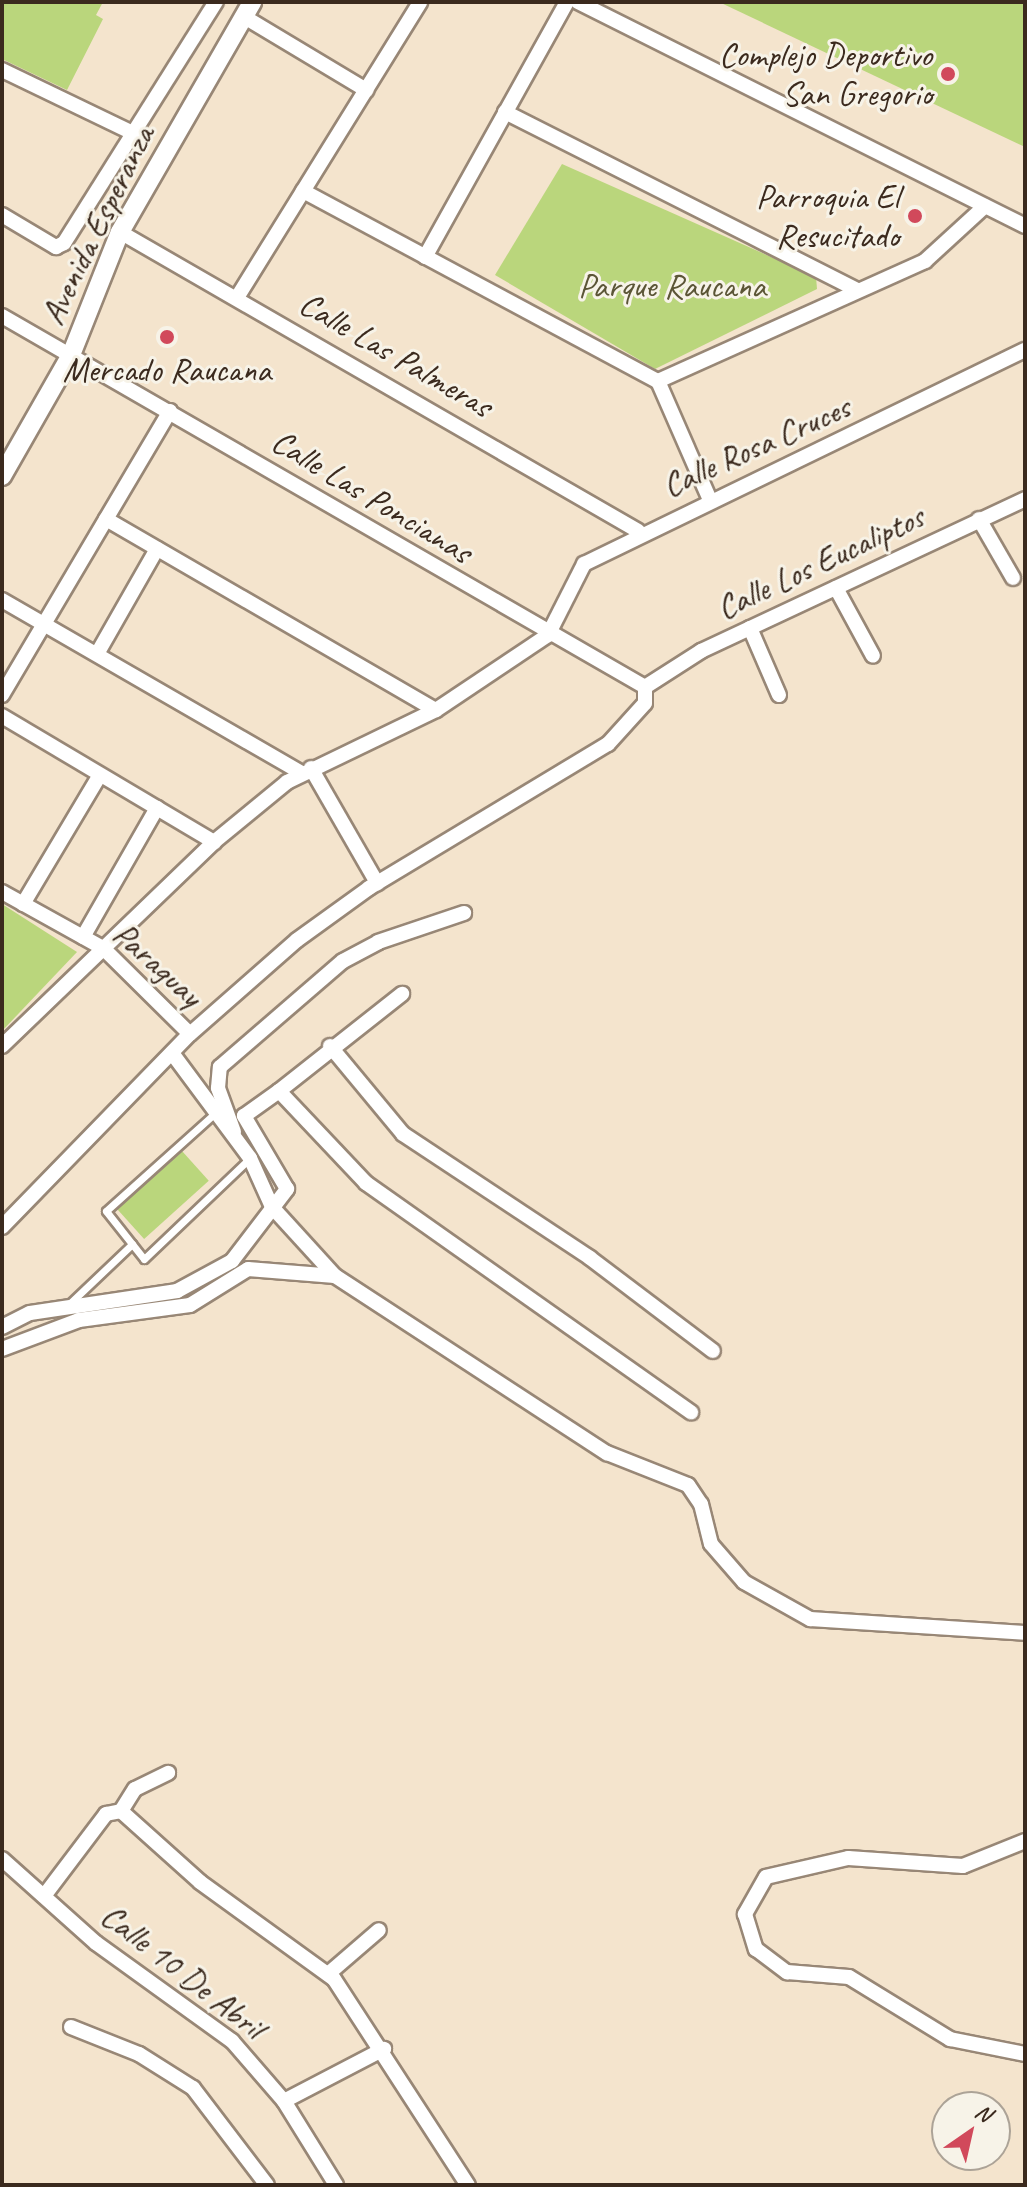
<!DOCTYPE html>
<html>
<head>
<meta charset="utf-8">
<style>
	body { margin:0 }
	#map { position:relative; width:1027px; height:2187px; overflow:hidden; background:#f4e4cd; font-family:Caveat,sans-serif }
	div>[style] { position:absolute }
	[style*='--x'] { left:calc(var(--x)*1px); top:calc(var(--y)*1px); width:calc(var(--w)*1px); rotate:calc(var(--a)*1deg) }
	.green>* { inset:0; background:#bad67c; transform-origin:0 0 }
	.roads { filter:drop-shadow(2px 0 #988776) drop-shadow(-2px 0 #988776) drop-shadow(0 2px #988776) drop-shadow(0 -2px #988776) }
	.service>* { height:7px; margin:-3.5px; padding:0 3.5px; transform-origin:3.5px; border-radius:3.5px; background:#fff }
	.minor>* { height:14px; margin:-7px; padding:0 7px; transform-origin:7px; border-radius:7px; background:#fff }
	.tertiary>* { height:18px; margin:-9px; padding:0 9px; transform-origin:9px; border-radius:9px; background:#fff }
	.dots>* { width:22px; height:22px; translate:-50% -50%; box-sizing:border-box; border:4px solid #f7f3e8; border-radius:50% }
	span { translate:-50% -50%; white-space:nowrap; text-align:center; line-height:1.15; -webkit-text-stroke:6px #f7f3e8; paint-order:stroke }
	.poi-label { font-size:34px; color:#3b2a1e }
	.right { translate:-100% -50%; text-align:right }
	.street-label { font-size:34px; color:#3b2a1e }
	.park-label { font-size:34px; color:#5b5536 }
	.frame { position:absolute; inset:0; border:4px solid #3b2a1e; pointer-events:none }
	.north { position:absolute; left:931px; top:2091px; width:80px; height:80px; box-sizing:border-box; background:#f7f3e8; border:2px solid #aca397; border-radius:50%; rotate:34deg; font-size:22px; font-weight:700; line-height:32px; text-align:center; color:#3b2a1e }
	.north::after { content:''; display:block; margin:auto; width:28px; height:36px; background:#d1495b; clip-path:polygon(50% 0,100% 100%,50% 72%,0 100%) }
</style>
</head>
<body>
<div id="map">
	<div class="green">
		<div style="clip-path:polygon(2px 2px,103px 2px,96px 15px,103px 19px,67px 90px,2px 59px)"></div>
		<div style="clip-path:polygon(719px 2px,1025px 2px,1025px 147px)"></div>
		<div style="clip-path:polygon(562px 164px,816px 277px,817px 289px,655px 369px,495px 275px)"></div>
		<div style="clip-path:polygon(2px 904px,77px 952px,2px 1031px)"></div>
		<div style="left:182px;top:1151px;width:40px;height:87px;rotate:48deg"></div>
	</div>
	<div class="roads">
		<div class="service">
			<div style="--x:214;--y:1114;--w:145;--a:138.1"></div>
			<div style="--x:106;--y:1211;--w:61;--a:51.6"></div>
			<div style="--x:144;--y:1259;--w:146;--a:-43.6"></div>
			<div style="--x:67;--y:1306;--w:90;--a:-43.6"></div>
		</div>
		<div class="minor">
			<div style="--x:578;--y:2;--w:500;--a:26.6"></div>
			<div style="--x:243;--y:16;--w:144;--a:31"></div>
			<div style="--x:2;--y:70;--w:148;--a:25.7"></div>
			<div style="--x:505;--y:112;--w:394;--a:26.8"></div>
			<div style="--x:303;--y:191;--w:403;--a:28.2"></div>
			<div style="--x:658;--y:381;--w:130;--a:66.4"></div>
			<div style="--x:2;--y:215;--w:63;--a:30.7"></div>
			<div style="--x:56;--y:247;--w:9;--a:-27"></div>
			<div style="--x:64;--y:243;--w:285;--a:-57.8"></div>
			<div style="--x:120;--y:232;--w:598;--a:29.99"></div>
			<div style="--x:425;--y:257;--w:292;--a:-60.9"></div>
			<div style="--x:238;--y:296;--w:346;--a:-58.2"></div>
			<div style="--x:2;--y:316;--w:742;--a:29.98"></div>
			<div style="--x:658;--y:381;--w:293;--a:-24.2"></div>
			<div style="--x:925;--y:261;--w:81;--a:-42.5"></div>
			<div style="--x:106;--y:519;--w:381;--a:30.1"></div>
			<div style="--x:979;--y:519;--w:68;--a:60"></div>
			<div style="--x:836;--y:588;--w:77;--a:61.4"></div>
			<div style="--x:2;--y:600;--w:346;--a:30"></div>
			<div style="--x:750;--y:628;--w:73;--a:66.6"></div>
			<div style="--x:97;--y:654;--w:121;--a:-60.3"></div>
			<div style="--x:645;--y:687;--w:67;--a:-32.7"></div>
			<div style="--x:701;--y:651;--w:358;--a:-25.1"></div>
			<div style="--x:2;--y:695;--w:330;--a:-59.4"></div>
			<div style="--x:2;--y:716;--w:247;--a:30.7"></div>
			<div style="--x:311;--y:768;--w:133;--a:60.1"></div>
			<div style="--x:2;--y:892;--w:115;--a:29"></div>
			<div style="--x:103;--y:948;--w:122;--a:44.7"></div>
			<div style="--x:23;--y:904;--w:150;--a:-59.2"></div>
			<div style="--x:83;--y:937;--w:149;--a:-60.2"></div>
			<div style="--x:2;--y:1046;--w:294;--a:-43.9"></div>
			<div style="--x:214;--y:842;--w:94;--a:-39.4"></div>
			<div style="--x:287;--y:782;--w:165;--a:-25.8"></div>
			<div style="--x:436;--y:710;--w:135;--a:-33.8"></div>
			<div style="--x:548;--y:635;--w:80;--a:-63.1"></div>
			<div style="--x:584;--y:564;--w:490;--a:-25.9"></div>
			<div style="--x:330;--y:1046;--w:114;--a:50.3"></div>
			<div style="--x:403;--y:1134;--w:224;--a:33.5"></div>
			<div style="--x:590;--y:1258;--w:154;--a:37.1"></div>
			<div style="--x:172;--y:1053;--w:131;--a:53.4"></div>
			<div style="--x:250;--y:1158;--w:54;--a:65.8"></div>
			<div style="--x:272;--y:1207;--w:93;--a:47.6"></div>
			<div style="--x:335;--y:1276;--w:325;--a:33.1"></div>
			<div style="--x:607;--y:1453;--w:87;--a:21.6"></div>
			<div style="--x:688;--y:1485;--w:23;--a:56"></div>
			<div style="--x:701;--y:1504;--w:41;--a:76"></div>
			<div style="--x:711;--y:1544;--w:50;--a:49"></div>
			<div style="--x:744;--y:1582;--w:76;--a:29.3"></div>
			<div style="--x:810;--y:1619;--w:215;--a:3.7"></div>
			<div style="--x:279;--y:1091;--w:157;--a:-38.3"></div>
			<div style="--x:234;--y:1132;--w:47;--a:-110"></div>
			<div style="--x:218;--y:1088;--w:21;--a:-85"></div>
			<div style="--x:220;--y:1067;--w:162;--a:-40.8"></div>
			<div style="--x:343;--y:961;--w:40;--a:-28"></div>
			<div style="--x:378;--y:942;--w:91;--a:-18.6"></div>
			<div style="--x:2;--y:1227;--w:269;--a:-45.8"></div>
			<div style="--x:190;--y:1034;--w:142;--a:-41.3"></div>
			<div style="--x:297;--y:940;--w:89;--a:-35.8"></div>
			<div style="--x:369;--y:888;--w:279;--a:-31.1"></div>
			<div style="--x:608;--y:744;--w:55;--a:-47.9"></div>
			<div style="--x:645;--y:703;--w:16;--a:-90"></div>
			<div style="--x:2;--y:1327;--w:31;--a:-27"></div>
			<div style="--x:30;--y:1313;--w:149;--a:-8.5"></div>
			<div style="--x:177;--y:1291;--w:63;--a:-28.6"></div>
			<div style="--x:232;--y:1261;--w:91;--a:-52.6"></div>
			<div style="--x:287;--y:1189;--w:85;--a:-120.5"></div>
			<div style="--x:244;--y:1116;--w:43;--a:-35.5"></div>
			<div style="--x:279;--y:1091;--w:127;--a:46.6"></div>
			<div style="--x:366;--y:1183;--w:398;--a:35.2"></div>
			<div style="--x:2;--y:1349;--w:82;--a:-20.6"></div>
			<div style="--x:79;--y:1320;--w:112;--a:-7.7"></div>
			<div style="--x:190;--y:1305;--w:68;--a:-31.8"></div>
			<div style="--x:248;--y:1269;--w:87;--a:4.6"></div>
			<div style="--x:121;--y:1811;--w:26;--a:-58"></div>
			<div style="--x:135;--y:1789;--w:37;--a:-26"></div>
			<div style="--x:1025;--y:1841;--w:67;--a:158"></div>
			<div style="--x:963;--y:1866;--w:115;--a:-176"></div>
			<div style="--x:848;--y:1858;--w:84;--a:167"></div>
			<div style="--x:766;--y:1877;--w:43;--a:119.6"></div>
			<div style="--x:745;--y:1914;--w:37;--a:73"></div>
			<div style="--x:756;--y:1949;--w:39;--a:37"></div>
			<div style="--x:787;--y:1972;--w:62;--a:4.6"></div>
			<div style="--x:849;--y:1977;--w:119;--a:31.5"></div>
			<div style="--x:950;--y:2039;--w:76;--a:11.3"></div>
			<div style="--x:2;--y:1859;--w:126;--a:41.8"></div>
			<div style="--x:96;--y:1943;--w:168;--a:35.8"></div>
			<div style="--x:232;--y:2041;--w:79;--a:49.1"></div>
			<div style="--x:284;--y:2101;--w:99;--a:58.2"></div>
			<div style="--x:44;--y:1896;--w:103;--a:-52.9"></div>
			<div style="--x:106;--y:1814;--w:15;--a:-11"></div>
			<div style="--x:121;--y:1811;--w:106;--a:41.9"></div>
			<div style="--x:200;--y:1882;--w:165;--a:35.9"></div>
			<div style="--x:334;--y:1979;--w:246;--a:57"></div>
			<div style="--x:328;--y:1974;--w:67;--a:-40.8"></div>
			<div style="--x:71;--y:2027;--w:73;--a:21.7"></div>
			<div style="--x:139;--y:2054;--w:64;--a:32.2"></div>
			<div style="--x:193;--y:2088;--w:122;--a:52.7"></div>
			<div style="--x:284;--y:2101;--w:113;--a:-27.5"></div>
		</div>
		<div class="tertiary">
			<div style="--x:2;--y:476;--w:139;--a:-60.3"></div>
			<div style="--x:71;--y:355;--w:132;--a:-68.3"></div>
			<div style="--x:120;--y:232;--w:265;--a:-60.1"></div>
		</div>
	</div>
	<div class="dots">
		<div style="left:948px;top:74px;background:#d1495b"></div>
		<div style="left:915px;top:216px;background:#d1495b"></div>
		<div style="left:167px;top:337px;background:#d1495b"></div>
	</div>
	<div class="poi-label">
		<span class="right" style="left:932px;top:74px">Complejo Deportivo<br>San Gregorio</span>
		<span class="right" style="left:899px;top:216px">Parroquia El<br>Resucitado</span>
		<span style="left:167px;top:370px">Mercado Raucana</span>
	</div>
	<div class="street-label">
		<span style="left:97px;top:225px;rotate:-64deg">Avenida Esperanza</span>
		<span style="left:396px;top:354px;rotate:30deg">Calle Las Palmeras</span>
		<span style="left:756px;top:446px;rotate:-24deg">Calle Rosa Cruces</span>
		<span style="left:372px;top:496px;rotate:31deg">Calle Las Poncianas</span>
		<span style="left:820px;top:562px;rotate:-25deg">Calle Los Eucaliptos</span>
		<span style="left:158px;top:964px;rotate:42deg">Paraguay</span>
		<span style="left:183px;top:1971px;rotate:38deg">Calle 10 De Abril</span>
	</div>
	<div class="park-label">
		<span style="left:672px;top:286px">Parque Raucana</span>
	</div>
	<div class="frame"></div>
	<div class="north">N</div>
</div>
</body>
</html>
